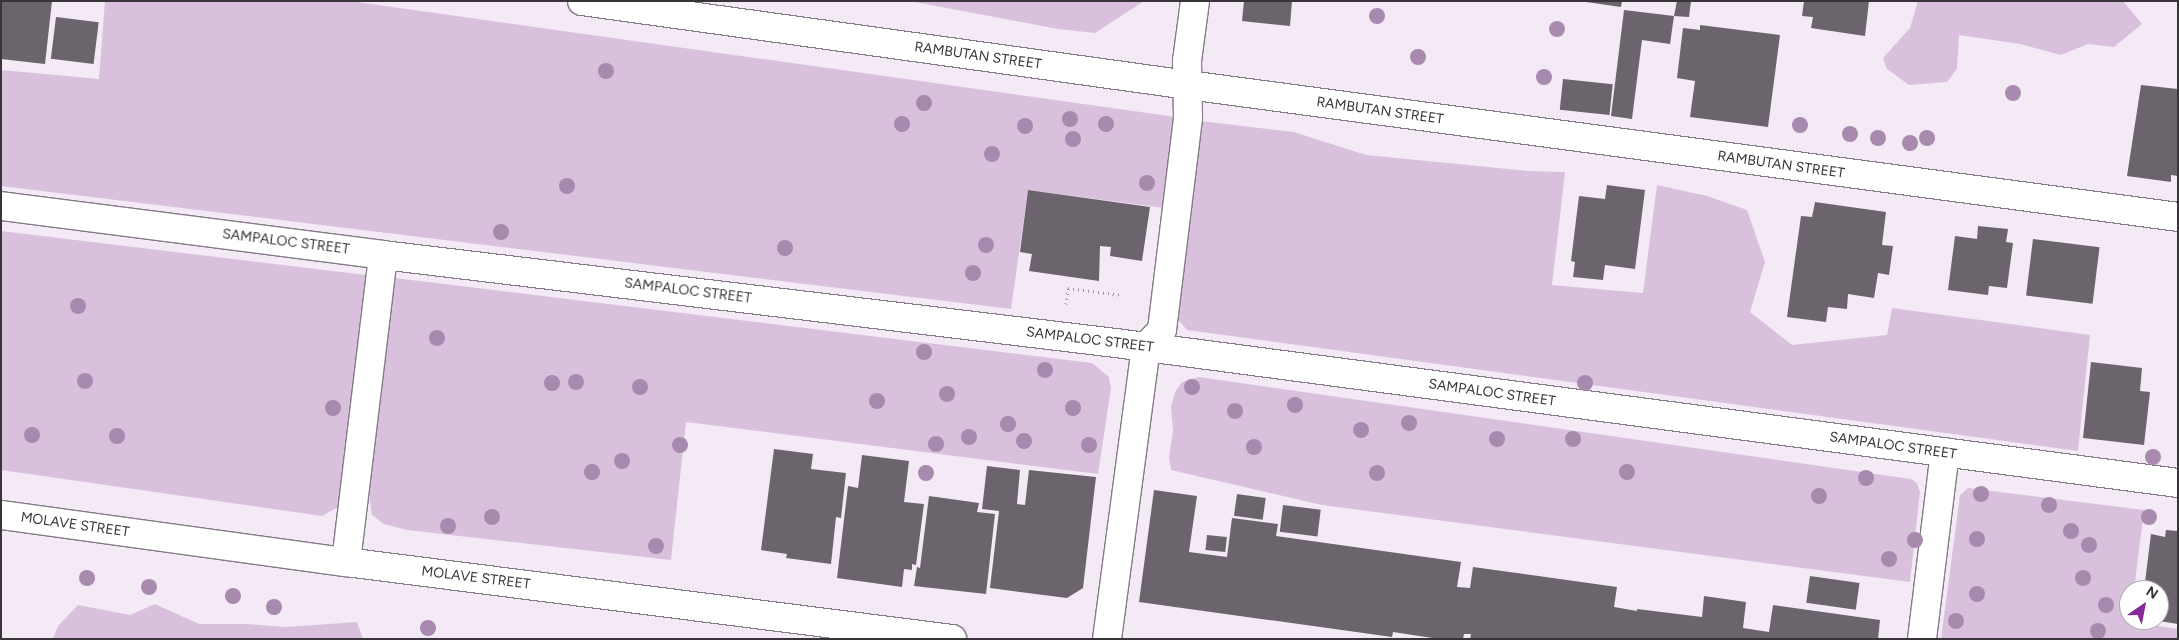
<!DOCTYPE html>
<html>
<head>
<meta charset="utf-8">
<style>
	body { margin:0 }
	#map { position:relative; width:2179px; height:640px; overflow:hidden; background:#f3eaf5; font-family:Figtree,sans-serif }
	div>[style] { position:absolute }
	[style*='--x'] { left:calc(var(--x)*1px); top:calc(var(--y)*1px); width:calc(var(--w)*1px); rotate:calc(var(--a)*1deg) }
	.green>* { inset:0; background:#d9c1de }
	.building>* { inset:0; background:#6c646d; transform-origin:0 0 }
	.path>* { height:3px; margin-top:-1.5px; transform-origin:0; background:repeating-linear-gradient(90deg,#979199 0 1px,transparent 0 5px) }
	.roads { filter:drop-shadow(1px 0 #827a84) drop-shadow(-1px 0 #827a84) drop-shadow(0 1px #827a84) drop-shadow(0 -1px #827a84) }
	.minor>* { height:28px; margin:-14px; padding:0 14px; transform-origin:14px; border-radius:14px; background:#fff }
	.trees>* { width:16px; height:16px; margin:-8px; border-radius:50%; background:#a78aad }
	span { translate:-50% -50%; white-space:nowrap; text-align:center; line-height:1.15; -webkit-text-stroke:5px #fff; paint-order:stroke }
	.street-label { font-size:14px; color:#383439 }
	.frame { position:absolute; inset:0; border:2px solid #383439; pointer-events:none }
	.north { position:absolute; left:2119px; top:580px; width:50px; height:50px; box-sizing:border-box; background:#fff; border:1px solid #afaeb0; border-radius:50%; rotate:33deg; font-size:14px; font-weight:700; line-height:20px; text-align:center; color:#383439 }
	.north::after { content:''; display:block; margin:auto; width:18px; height:22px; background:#852a96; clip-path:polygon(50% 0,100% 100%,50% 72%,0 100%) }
</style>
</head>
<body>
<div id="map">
	<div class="green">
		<div style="clip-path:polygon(105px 1px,350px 1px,1176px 117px,1165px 208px,1028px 190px,1011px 309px,1px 186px,1px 70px,99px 79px)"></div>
		<div style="clip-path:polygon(910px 1px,1144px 1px,1095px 33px,1058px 29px)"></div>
		<div style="clip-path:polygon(1918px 1px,2123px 1px,2142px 24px,2114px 47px,2088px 44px,2061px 55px,2020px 44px,1959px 35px,1957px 69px,1947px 82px,1909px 85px,1887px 69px,1883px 58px,1910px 28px)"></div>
		<div style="clip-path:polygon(1201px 121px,1294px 132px,1366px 155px,1528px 171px,1565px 172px,1552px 285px,1643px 293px,1657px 185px,1707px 196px,1747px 210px,1765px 262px,1750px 312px,1792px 345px,1887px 335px,1892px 308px,2090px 335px,2078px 451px,1187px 330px,1176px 317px)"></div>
		<div style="clip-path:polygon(1px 231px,366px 275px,340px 506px,322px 516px,1px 470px)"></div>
		<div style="clip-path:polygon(395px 278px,1092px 363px,1109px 377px,1111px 388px,1098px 474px,686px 422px,671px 560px,407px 530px,384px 524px,372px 515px,368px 485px)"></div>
		<div style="clip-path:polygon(1199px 377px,1911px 479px,1917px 483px,1920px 492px,1910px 582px,1322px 505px,1171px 470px,1169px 457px,1173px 431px,1171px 407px,1175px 392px,1182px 382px)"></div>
		<div style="clip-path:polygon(1968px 488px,2144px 510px,2134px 590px,2129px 590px,2129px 620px,2130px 622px,2178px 629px,2178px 639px,1941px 639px,1960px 495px)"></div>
		<div style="clip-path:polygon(155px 604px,199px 624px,247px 624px,286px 627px,357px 622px,363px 639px,53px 639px,58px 626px,78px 605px,130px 615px)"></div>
	</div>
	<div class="building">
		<div style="clip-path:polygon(1px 1px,52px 1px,45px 64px,1px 59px)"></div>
		<div style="clip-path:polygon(1244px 1px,1292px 1px,1290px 26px,1242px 21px)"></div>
		<div style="clip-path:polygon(1579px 1px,1622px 1px,1621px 7px)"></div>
		<div style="clip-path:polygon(1677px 1px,1691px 1px,1689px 17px,1674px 16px)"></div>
		<div style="clip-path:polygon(1804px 1px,1869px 1px,1865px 36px,1811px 28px,1813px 17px,1802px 16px)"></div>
		<div style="clip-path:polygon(1624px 10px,1674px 16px,1670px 44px,1642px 40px,1632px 119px,1611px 116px)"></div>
		<div style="left:56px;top:17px;width:43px;height:42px;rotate:7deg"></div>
		<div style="clip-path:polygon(1700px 25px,1780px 35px,1768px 127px,1690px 117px,1695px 81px,1677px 78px,1683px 28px,1700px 30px)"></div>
		<div style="left:1563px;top:79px;width:50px;height:31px;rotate:6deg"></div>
		<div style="clip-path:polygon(2141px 85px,2178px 89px,2178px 176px,2171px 175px,2171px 182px,2127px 176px)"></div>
		<div style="clip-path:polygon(1607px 185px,1645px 190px,1635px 269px,1605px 265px,1603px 280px,1573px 277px,1575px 262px,1571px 261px,1579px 196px,1605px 199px)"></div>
		<div style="clip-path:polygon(1028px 190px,1150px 207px,1142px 261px,1110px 256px,1111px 247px,1100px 246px,1099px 281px,1029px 271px,1032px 254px,1020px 252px)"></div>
		<div style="clip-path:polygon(1815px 202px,1886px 212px,1882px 245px,1893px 246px,1889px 275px,1878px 273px,1874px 298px,1848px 294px,1847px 309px,1828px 307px,1826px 322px,1787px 317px,1801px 216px,1812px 217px)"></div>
		<div style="clip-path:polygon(1978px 226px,2008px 229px,2006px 242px,2013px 243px,2007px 288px,1989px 286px,1988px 295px,1948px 290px,1955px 236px,1977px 239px)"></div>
		<div style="left:2033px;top:239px;width:67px;height:57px;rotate:7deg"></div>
		<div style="clip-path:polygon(2091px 362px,2142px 368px,2140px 391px,2150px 392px,2144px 445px,2083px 438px)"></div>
		<div style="clip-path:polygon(774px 449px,813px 454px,811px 469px,846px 473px,841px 518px,836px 517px,831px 564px,786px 558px,787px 554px,761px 550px)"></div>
		<div style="clip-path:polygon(862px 455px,909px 461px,904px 502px,924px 504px,916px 565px,912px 564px,912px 570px,904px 569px,902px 587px,837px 578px,848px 486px,858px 488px)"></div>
		<div style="clip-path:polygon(987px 466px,1020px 470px,1017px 504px,1025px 505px,1029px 470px,1096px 477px,1083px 588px,1067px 598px,990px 588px,999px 511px,982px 509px)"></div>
		<div style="clip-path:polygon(1154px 490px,1197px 496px,1189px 552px,1227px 557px,1232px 518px,1278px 524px,1276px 536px,1461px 562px,1457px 587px,1470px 588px,1473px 567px,1617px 587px,1614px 607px,1637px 611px,1637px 609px,1702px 617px,1704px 596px,1746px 602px,1743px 628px,1769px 632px,1773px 605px,1880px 620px,1878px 639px,1470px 639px,1471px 634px,1464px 634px,1463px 639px,1439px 639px,1393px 632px,1392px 637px,1139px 602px)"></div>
		<div style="left:1237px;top:494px;width:29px;height:22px;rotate:8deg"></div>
		<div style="clip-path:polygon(929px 496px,979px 503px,977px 512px,995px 514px,986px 594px,914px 586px,917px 567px,920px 568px)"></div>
		<div style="left:1283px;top:505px;width:38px;height:27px;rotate:7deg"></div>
		<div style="clip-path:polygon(2166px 530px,2178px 531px,2178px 624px,2159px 621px,2159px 590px,2137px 590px,2138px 581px,2145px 582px,2151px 534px,2165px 537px)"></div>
		<div style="left:1207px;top:535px;width:20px;height:15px;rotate:6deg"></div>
		<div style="left:1810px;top:576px;width:50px;height:27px;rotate:8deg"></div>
	</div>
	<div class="path">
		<div style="--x:1066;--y:304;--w:16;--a:-83"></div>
		<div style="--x:1068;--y:288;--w:54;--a:7.4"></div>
	</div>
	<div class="roads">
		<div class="minor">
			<div style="--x:582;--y:1;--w:612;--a:7.89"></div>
			<div style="--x:1188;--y:85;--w:999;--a:7.59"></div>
			<div style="--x:1;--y:206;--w:385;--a:7.3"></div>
			<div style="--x:383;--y:255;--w:738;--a:6.85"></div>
			<div style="--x:1116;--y:343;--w:1071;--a:7.51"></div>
			<div style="--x:1;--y:515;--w:348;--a:7.8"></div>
			<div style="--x:346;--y:562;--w:611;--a:7.24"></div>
			<div style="--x:346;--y:562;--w:309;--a:-83.1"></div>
			<div style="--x:1107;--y:639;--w:295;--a:-82.4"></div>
			<div style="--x:1146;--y:347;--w:23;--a:-47"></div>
			<div style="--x:1162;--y:330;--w:214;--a:-83"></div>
			<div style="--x:1188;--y:118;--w:57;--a:-91"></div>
			<div style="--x:1187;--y:61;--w:61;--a:-82.4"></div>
			<div style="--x:1922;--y:639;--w:188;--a:-83"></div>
		</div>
	</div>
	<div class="trees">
		<div style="left:1377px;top:16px"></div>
		<div style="left:1557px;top:29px"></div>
		<div style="left:1418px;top:57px"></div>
		<div style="left:606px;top:71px"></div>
		<div style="left:1544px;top:77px"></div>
		<div style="left:2013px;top:93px"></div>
		<div style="left:924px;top:103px"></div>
		<div style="left:1070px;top:119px"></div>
		<div style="left:902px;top:124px"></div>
		<div style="left:1106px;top:124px"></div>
		<div style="left:1800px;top:125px"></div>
		<div style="left:1025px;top:126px"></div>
		<div style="left:1850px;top:134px"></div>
		<div style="left:1878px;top:138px"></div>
		<div style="left:1927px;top:138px"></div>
		<div style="left:1073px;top:139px"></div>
		<div style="left:1910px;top:143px"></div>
		<div style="left:992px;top:154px"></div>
		<div style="left:1147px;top:183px"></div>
		<div style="left:567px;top:186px"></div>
		<div style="left:501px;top:232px"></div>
		<div style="left:986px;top:245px"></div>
		<div style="left:785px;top:248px"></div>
		<div style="left:973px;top:273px"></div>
		<div style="left:78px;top:306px"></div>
		<div style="left:437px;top:338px"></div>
		<div style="left:924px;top:352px"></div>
		<div style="left:1045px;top:370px"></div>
		<div style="left:85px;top:381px"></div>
		<div style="left:576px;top:382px"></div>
		<div style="left:552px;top:383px"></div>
		<div style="left:1585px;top:383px"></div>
		<div style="left:640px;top:387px"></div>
		<div style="left:1192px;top:387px"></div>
		<div style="left:947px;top:394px"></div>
		<div style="left:877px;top:401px"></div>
		<div style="left:1295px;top:405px"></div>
		<div style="left:333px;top:408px"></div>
		<div style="left:1073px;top:408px"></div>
		<div style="left:1235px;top:411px"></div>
		<div style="left:1409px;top:423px"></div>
		<div style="left:1008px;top:424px"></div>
		<div style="left:1361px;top:430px"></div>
		<div style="left:32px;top:435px"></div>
		<div style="left:117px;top:436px"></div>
		<div style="left:969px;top:437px"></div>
		<div style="left:1497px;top:439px"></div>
		<div style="left:1573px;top:439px"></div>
		<div style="left:1024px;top:441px"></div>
		<div style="left:936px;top:444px"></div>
		<div style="left:680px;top:445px"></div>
		<div style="left:1089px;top:445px"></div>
		<div style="left:1254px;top:447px"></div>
		<div style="left:2153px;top:457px"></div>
		<div style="left:622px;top:461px"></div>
		<div style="left:592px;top:472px"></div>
		<div style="left:1627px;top:472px"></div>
		<div style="left:926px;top:473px"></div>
		<div style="left:1377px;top:473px"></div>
		<div style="left:1866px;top:478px"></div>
		<div style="left:1981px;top:494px"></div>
		<div style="left:1819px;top:496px"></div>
		<div style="left:2049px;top:505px"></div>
		<div style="left:492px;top:517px"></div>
		<div style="left:2149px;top:517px"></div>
		<div style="left:448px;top:526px"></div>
		<div style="left:2071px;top:531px"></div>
		<div style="left:1977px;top:539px"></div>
		<div style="left:1915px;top:540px"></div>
		<div style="left:2089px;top:545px"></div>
		<div style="left:656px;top:546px"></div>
		<div style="left:1889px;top:559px"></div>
		<div style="left:87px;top:578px"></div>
		<div style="left:2083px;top:578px"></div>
		<div style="left:149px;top:587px"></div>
		<div style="left:1977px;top:594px"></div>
		<div style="left:233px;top:596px"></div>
		<div style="left:2106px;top:605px"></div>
		<div style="left:274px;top:607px"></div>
		<div style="left:1956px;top:621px"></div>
		<div style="left:428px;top:628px"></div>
		<div style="left:2098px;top:631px"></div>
	</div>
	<div class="street-label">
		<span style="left:978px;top:56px;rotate:8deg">RAMBUTAN STREET</span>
		<span style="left:1380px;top:111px;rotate:8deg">RAMBUTAN STREET</span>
		<span style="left:1781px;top:165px;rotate:8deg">RAMBUTAN STREET</span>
		<span style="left:286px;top:242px;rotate:7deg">SAMPALOC STREET</span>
		<span style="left:688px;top:291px;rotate:7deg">SAMPALOC STREET</span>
		<span style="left:1090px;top:340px;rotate:7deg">SAMPALOC STREET</span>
		<span style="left:1492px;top:393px;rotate:8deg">SAMPALOC STREET</span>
		<span style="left:1893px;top:446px;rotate:8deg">SAMPALOC STREET</span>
		<span style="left:75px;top:525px;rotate:8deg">MOLAVE STREET</span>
		<span style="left:476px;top:578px;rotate:7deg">MOLAVE STREET</span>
	</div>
	<div class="frame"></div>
	<div class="north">N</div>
</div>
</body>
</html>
